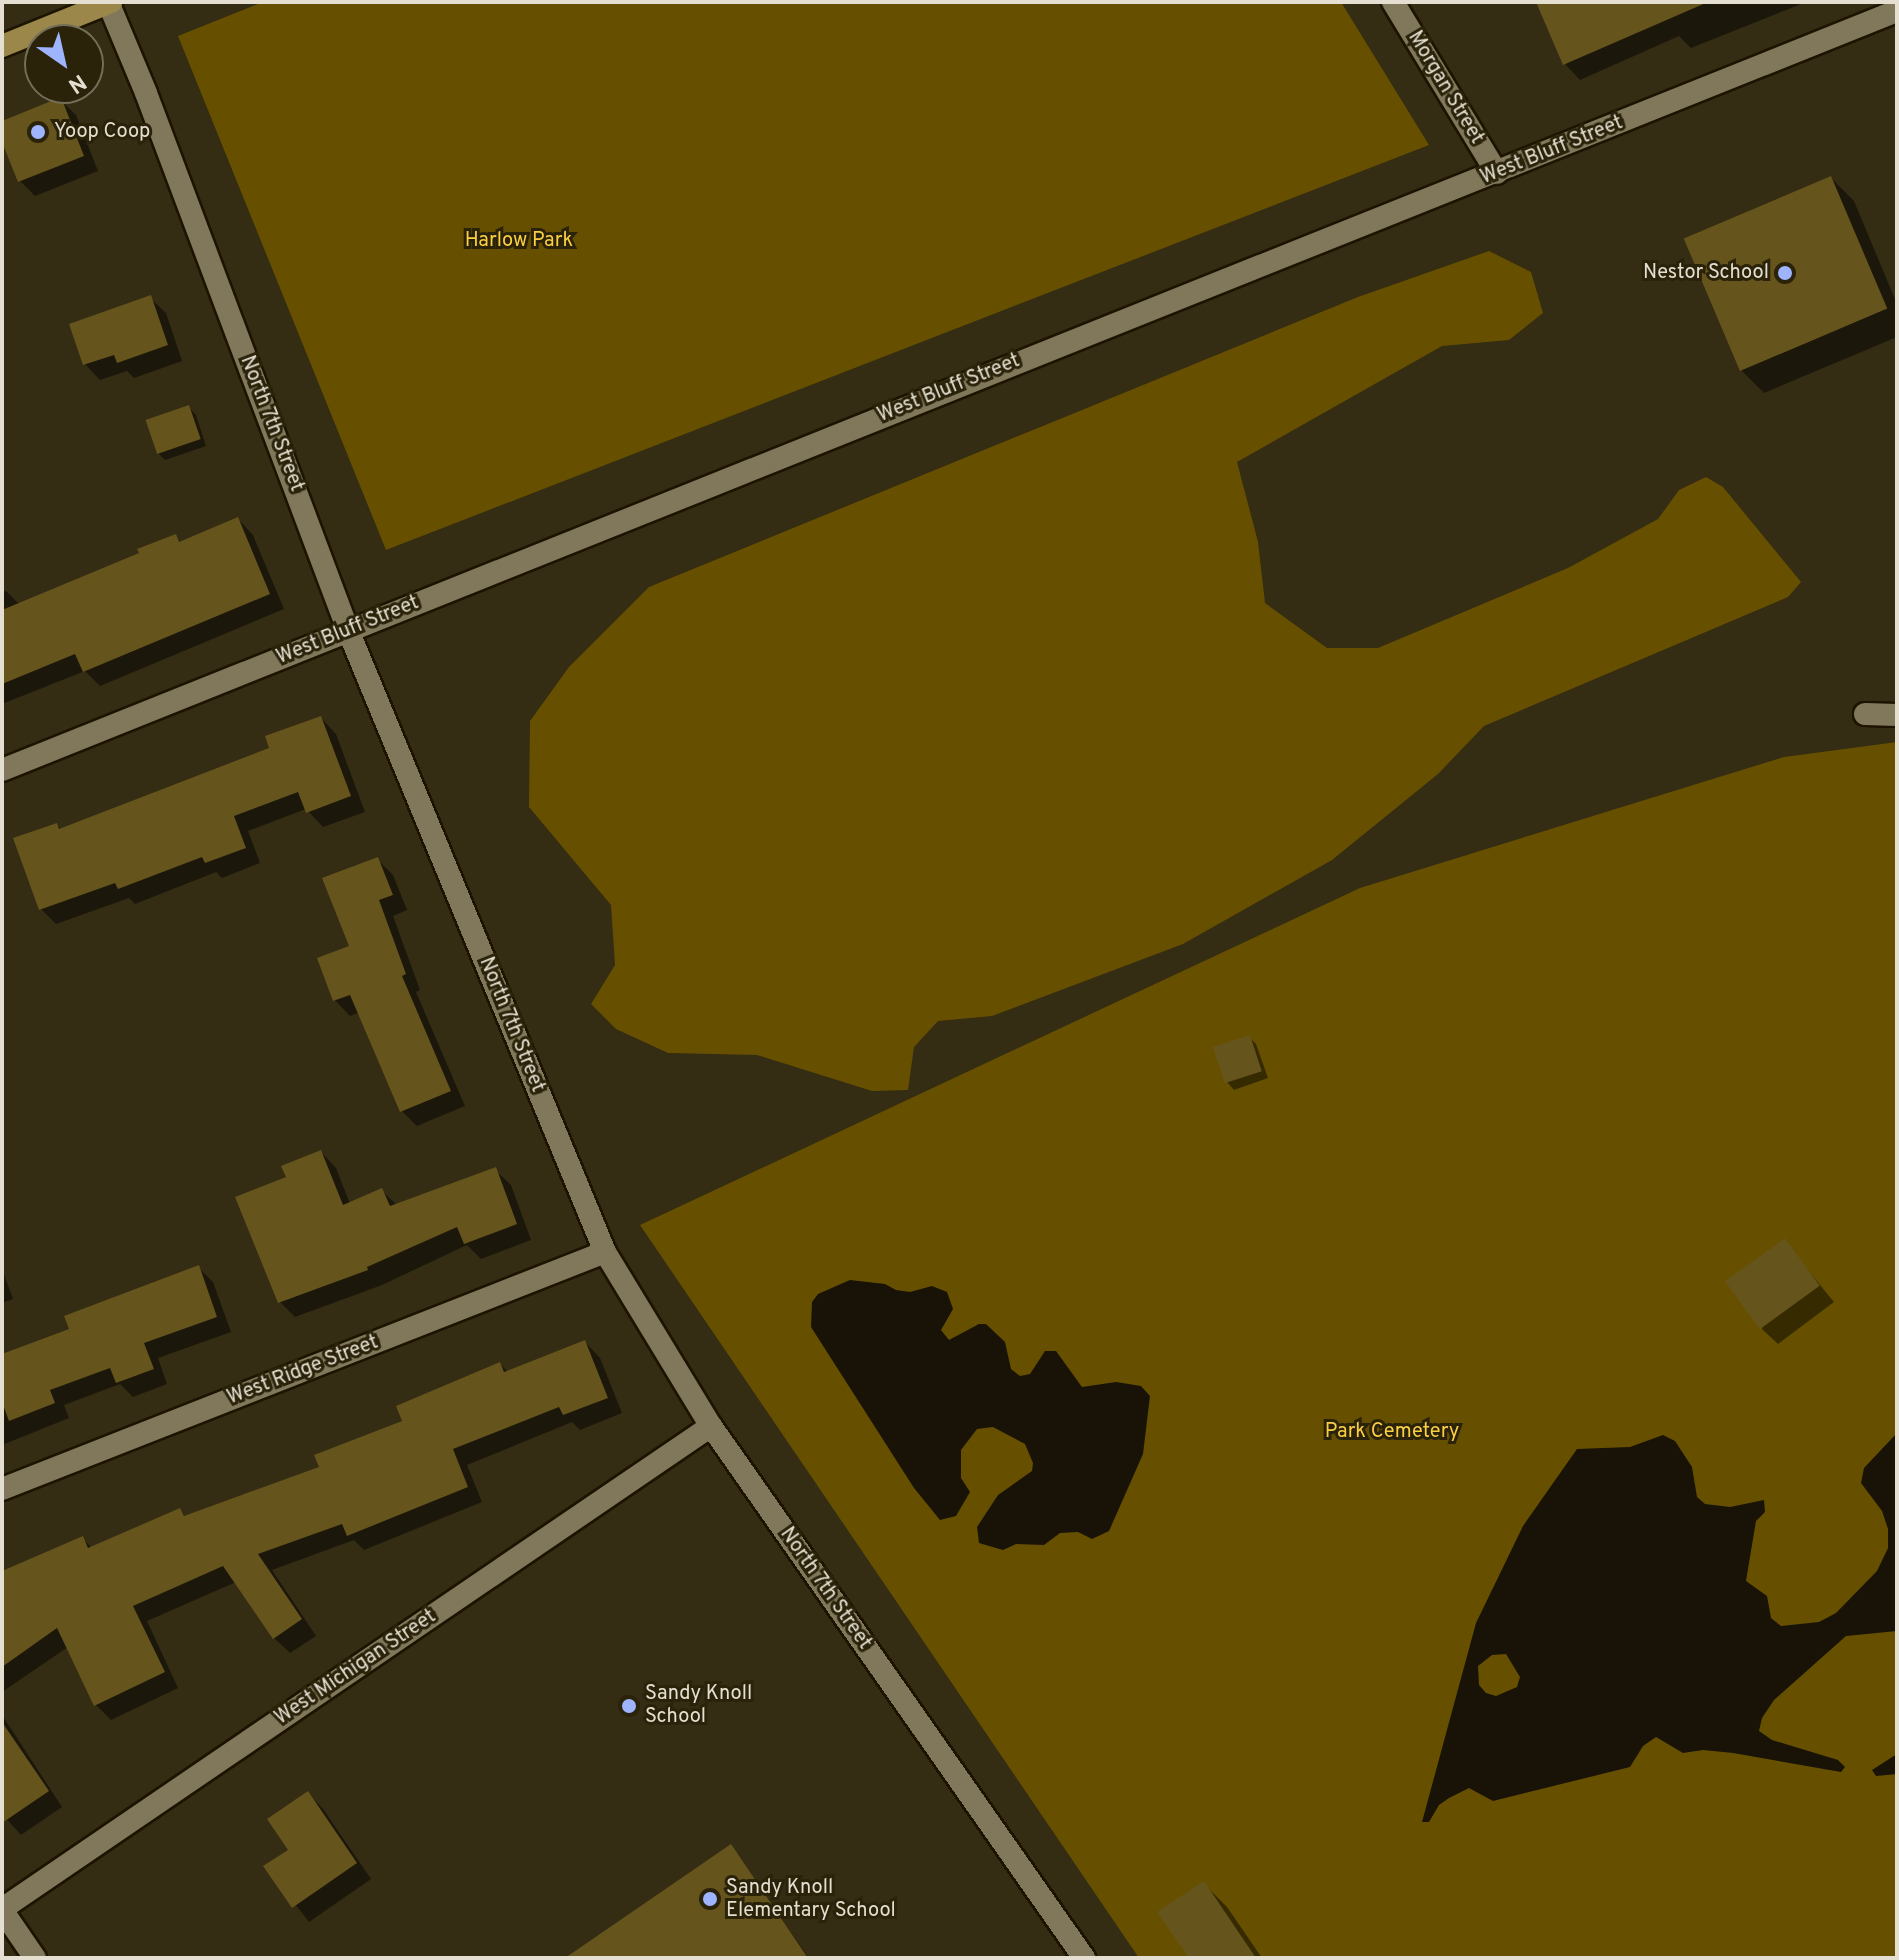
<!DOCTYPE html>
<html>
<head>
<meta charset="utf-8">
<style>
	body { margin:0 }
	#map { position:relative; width:1899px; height:1960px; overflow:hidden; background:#342c13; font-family:Overpass,sans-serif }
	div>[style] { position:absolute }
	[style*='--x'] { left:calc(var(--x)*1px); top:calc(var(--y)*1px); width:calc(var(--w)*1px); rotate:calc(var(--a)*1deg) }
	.green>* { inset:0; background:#665000 }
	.water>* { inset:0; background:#181306 }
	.shadow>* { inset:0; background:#0007 }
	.building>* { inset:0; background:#66541d; transform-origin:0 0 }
	.roads { filter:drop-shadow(2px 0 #1c1400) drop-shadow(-2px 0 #1c1400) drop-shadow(0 2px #1c1400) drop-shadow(0 -2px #1c1400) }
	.minor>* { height:22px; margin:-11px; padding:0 11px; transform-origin:11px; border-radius:11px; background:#81785c }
	.tertiary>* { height:22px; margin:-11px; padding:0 11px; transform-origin:11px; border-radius:11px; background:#81785c }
	.primary>* { height:22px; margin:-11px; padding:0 11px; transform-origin:11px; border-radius:11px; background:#9b874a }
	.dots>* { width:22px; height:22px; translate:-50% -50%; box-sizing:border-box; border:4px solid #2a2209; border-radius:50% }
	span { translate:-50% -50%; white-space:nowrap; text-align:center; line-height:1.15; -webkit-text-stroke:6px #2a2209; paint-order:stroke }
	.street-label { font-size:20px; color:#e4dfd0 }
	.poi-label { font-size:20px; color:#e4dfd0 }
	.left { translate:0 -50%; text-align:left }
	.right { translate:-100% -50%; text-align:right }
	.park-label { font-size:20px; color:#facf43 }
	.frame { position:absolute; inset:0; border:4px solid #e4dfd0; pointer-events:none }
	.north { position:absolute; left:24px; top:24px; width:80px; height:80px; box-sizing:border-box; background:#2a2209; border:2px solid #746e59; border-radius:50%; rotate:146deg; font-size:22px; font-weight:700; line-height:32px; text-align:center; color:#e4dfd0 }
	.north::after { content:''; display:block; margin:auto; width:28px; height:36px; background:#9eb4fd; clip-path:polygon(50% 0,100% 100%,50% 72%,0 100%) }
</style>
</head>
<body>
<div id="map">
	<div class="green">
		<div style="clip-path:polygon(263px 2px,1341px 2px,1429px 145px,386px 550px,178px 36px)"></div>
		<div style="clip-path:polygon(1489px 251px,1531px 272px,1543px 313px,1509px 340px,1442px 346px,1237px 462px,1258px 542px,1265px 603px,1327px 648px,1378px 648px,1568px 568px,1658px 519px,1679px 490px,1706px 477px,1723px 487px,1801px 582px,1788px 597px,1484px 726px,1438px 774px,1332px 860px,1183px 944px,992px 1016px,938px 1021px,914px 1047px,908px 1090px,872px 1091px,757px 1055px,668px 1053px,616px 1029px,591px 1004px,615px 965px,611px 905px,529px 807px,530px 721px,569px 667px,649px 587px,1358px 297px)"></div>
		<div style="clip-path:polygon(1897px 742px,1897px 1958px,1139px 1958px,640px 1225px,1360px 888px,1784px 757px)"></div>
	</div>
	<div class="water">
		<div style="clip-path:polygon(850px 1280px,885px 1284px,896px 1290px,910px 1292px,932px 1286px,947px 1292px,953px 1309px,941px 1330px,949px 1340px,979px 1324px,986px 1324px,1005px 1342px,1011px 1369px,1020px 1376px,1030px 1374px,1045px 1351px,1056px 1351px,1082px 1387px,1116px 1382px,1141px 1386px,1150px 1396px,1143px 1454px,1109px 1531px,1092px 1539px,1078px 1532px,1060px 1533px,1044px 1545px,1016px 1544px,1003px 1550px,979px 1543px,977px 1527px,998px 1495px,1032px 1471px,1033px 1463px,1025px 1444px,993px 1427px,977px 1429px,961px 1450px,961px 1478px,970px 1492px,956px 1516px,940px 1520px,914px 1488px,811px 1327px,812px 1302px,818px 1294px)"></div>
		<div style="clip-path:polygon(evenodd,1897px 1433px,1897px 1631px,1846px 1636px,1774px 1700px,1762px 1718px,1759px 1731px,1772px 1740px,1838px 1760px,1845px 1767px,1841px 1772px,1733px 1753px,1703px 1750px,1683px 1753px,1656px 1737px,1643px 1746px,1630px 1767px,1493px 1801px,1469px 1788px,1449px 1798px,1439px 1805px,1429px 1822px,1422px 1822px,1476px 1623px,1523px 1526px,1577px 1449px,1630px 1447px,1663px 1435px,1675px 1441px,1692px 1467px,1697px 1497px,1705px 1504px,1730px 1507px,1764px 1500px,1765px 1512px,1756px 1521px,1746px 1581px,1767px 1596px,1771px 1618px,1781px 1626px,1819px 1622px,1836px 1613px,1877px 1571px,1888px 1548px,1888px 1529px,1882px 1511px,1861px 1483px,1864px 1468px,1897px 1433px,1506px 1654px,1520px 1677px,1517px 1687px,1496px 1696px,1486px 1693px,1479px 1685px,1478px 1666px,1492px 1655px,1506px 1654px)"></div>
		<div style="clip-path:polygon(1897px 1754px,1897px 1774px,1876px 1776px,1872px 1770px)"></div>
	</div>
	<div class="shadow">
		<div style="clip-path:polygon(1590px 2px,1806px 2px,1691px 48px,1679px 36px,1580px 80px,1565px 64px,1547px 21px)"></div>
		<div style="clip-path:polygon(60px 100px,76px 115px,98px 171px,35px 196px,20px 181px,2px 137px,2px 123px)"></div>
		<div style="clip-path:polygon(1831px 178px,1854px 201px,1897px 304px,1897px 337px,1764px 393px,1741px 370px)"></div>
		<div style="clip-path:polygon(150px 298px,166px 313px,182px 361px,134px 378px,127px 371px,100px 380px,85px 364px)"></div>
		<div style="clip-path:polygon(189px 408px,196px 415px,206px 446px,165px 460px,158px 453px)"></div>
		<div style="clip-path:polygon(238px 519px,253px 535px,284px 609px,100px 686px,85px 671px,2px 704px,2px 592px,6px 591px,20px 605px,142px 555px,175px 537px,181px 543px)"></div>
		<div style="clip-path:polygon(321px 718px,336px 734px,365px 812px,323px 827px,306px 809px,248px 831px,260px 863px,222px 878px,216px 872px,135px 904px,129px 898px,56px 924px,41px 909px,56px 825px,62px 830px,272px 749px)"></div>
		<div style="clip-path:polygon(377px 859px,393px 875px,407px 910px,393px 916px,420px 990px,416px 992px,465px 1106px,417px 1126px,402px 1111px,360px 1012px,350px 1016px,335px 1000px)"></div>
		<div style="clip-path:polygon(1249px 1037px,1256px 1044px,1268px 1078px,1234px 1090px,1227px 1082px)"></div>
		<div style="clip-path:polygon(321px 1152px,336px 1168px,350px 1204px,382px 1191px,397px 1205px,495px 1170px,511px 1185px,531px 1240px,481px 1259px,467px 1245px,382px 1285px,295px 1317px,280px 1302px,288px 1178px)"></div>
		<div style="clip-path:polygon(1784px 1241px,1834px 1302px,1778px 1344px,1762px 1329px)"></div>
		<div style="clip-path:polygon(198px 1267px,213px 1282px,231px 1332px,158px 1358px,167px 1384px,133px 1397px,120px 1384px,64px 1405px,69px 1418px,2px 1445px,2px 1356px,71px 1330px)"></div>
		<div style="clip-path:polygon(2px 1269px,13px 1299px,2px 1303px)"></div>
		<div style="clip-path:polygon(585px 1342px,600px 1358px,622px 1413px,580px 1430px,572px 1422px,467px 1465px,482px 1502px,364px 1550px,354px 1540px,272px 1570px,316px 1636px,290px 1653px,274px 1638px,236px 1582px,147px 1621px,178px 1688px,111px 1720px,96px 1705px,68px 1647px,2px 1692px,2px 1580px,83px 1539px,92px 1548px,180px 1510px,186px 1517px,321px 1468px,500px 1364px,508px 1372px)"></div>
		<div style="clip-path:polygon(2px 1715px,62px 1807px,21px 1835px,2px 1814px)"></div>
		<div style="clip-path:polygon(308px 1793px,323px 1809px,371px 1879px,309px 1922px,266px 1867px,290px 1850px)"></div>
		<div style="clip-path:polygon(731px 1847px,809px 1958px,568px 1958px)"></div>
		<div style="clip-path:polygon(1204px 1884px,1227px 1907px,1262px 1958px,1191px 1958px)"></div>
	</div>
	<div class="building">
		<div style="clip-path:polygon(1536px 2px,1708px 2px,1563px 65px)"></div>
		<div style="clip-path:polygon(61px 97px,84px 156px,18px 182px,2px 142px,2px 121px)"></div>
		<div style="left:1831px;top:176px;width:144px;height:160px;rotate:67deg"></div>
		<div style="clip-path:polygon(151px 295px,168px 345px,117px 363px,114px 355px,83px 365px,69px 324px)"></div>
		<div style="left:189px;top:405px;width:36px;height:46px;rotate:71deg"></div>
		<div style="clip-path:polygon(238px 517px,270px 594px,83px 672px,75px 654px,2px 684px,2px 610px,139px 553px,137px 549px,176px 534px,179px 542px)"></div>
		<div style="clip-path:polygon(321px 716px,351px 796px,306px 813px,298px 792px,234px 816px,246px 848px,205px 863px,202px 857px,118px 889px,115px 883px,39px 910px,13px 838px,57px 823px,59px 829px,269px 748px,265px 736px)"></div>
		<div style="clip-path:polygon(378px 857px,393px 895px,379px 900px,406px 974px,402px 976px,451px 1091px,400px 1112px,350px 995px,333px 1001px,317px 958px,349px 946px,322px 878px)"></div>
		<div style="left:1250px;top:1035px;width:38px;height:39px;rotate:72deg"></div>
		<div style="clip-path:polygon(321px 1150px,343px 1205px,382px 1188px,390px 1206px,496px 1167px,517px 1224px,464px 1244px,457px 1227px,367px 1267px,368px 1270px,278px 1303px,235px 1197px,286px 1177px,281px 1166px)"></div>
		<div style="left:1785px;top:1238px;width:59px;height:74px;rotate:54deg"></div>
		<div style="clip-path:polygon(199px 1265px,217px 1317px,144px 1343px,154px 1369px,116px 1383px,110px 1368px,50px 1390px,55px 1403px,9px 1421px,2px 1402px,2px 1354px,69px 1329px,64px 1316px)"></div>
		<div style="clip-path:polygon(585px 1340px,608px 1398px,563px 1415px,559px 1407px,453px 1449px,468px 1487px,347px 1536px,342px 1524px,258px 1554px,302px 1619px,273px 1639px,223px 1566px,133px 1606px,165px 1672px,94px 1706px,57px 1628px,2px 1667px,2px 1571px,83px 1536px,88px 1548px,180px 1508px,184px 1516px,319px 1467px,314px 1455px,402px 1421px,396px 1406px,500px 1362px,504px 1372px)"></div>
		<div style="clip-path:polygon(2px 1722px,49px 1791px,2px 1823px)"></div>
		<div style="clip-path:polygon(308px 1791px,357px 1863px,292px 1908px,263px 1866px,288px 1850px,267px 1819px)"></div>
		<div style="clip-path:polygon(731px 1844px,808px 1958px,565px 1958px)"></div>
		<div style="clip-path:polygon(1204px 1881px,1256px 1958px,1189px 1958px,1157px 1912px)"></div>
	</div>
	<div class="roads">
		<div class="minor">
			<div style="--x:1393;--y:2;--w:200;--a:58.7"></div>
			<div style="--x:1865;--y:714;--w:32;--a:2"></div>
			<div style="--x:2;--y:770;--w:2041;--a:-21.83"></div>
			<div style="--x:2;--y:1489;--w:648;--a:-21.46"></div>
			<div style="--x:2;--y:1909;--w:858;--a:-34.26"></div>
			<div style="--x:2;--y:1910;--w:58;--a:55.5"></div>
		</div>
		<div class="tertiary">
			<div style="--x:108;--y:2;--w:99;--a:67.3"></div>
			<div style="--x:146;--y:93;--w:574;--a:69.39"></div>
			<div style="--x:348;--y:630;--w:673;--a:67.55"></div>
			<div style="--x:605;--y:1252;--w:204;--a:58.7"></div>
			<div style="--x:711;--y:1426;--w:650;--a:54.96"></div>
		</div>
		<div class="primary">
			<div style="--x:2;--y:46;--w:118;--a:-22"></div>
		</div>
	</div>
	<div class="dots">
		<div style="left:38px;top:132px;background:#9eb4fd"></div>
		<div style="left:1785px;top:273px;background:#9eb4fd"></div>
		<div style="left:629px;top:1706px;background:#9eb4fd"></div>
		<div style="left:710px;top:1899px;background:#9eb4fd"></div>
	</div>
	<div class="street-label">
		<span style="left:1445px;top:88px;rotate:59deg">Morgan Street</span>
		<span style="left:1552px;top:151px;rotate:-22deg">West Bluff Street</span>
		<span style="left:949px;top:389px;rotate:-22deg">West Bluff Street</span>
		<span style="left:271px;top:424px;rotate:69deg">North 7th Street</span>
		<span style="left:348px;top:631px;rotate:-22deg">West Bluff Street</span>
		<span style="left:511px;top:1025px;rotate:68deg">North 7th Street</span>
		<span style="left:303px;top:1371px;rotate:-21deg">West Ridge Street</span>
		<span style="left:825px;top:1589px;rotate:55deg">North 7th Street</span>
		<span style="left:356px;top:1668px;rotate:-34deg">West Michigan Street</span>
	</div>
	<div class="poi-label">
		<span class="left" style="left:54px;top:132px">Yoop Coop</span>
		<span class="right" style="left:1769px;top:273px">Nestor School</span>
		<span class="left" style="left:645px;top:1706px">Sandy Knoll<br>School</span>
		<span class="left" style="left:726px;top:1900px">Sandy Knoll<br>Elementary School</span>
	</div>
	<div class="park-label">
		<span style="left:519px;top:241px">Harlow Park</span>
		<span style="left:1392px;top:1432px">Park Cemetery</span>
	</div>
	<div class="frame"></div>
	<div class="north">N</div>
</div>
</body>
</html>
